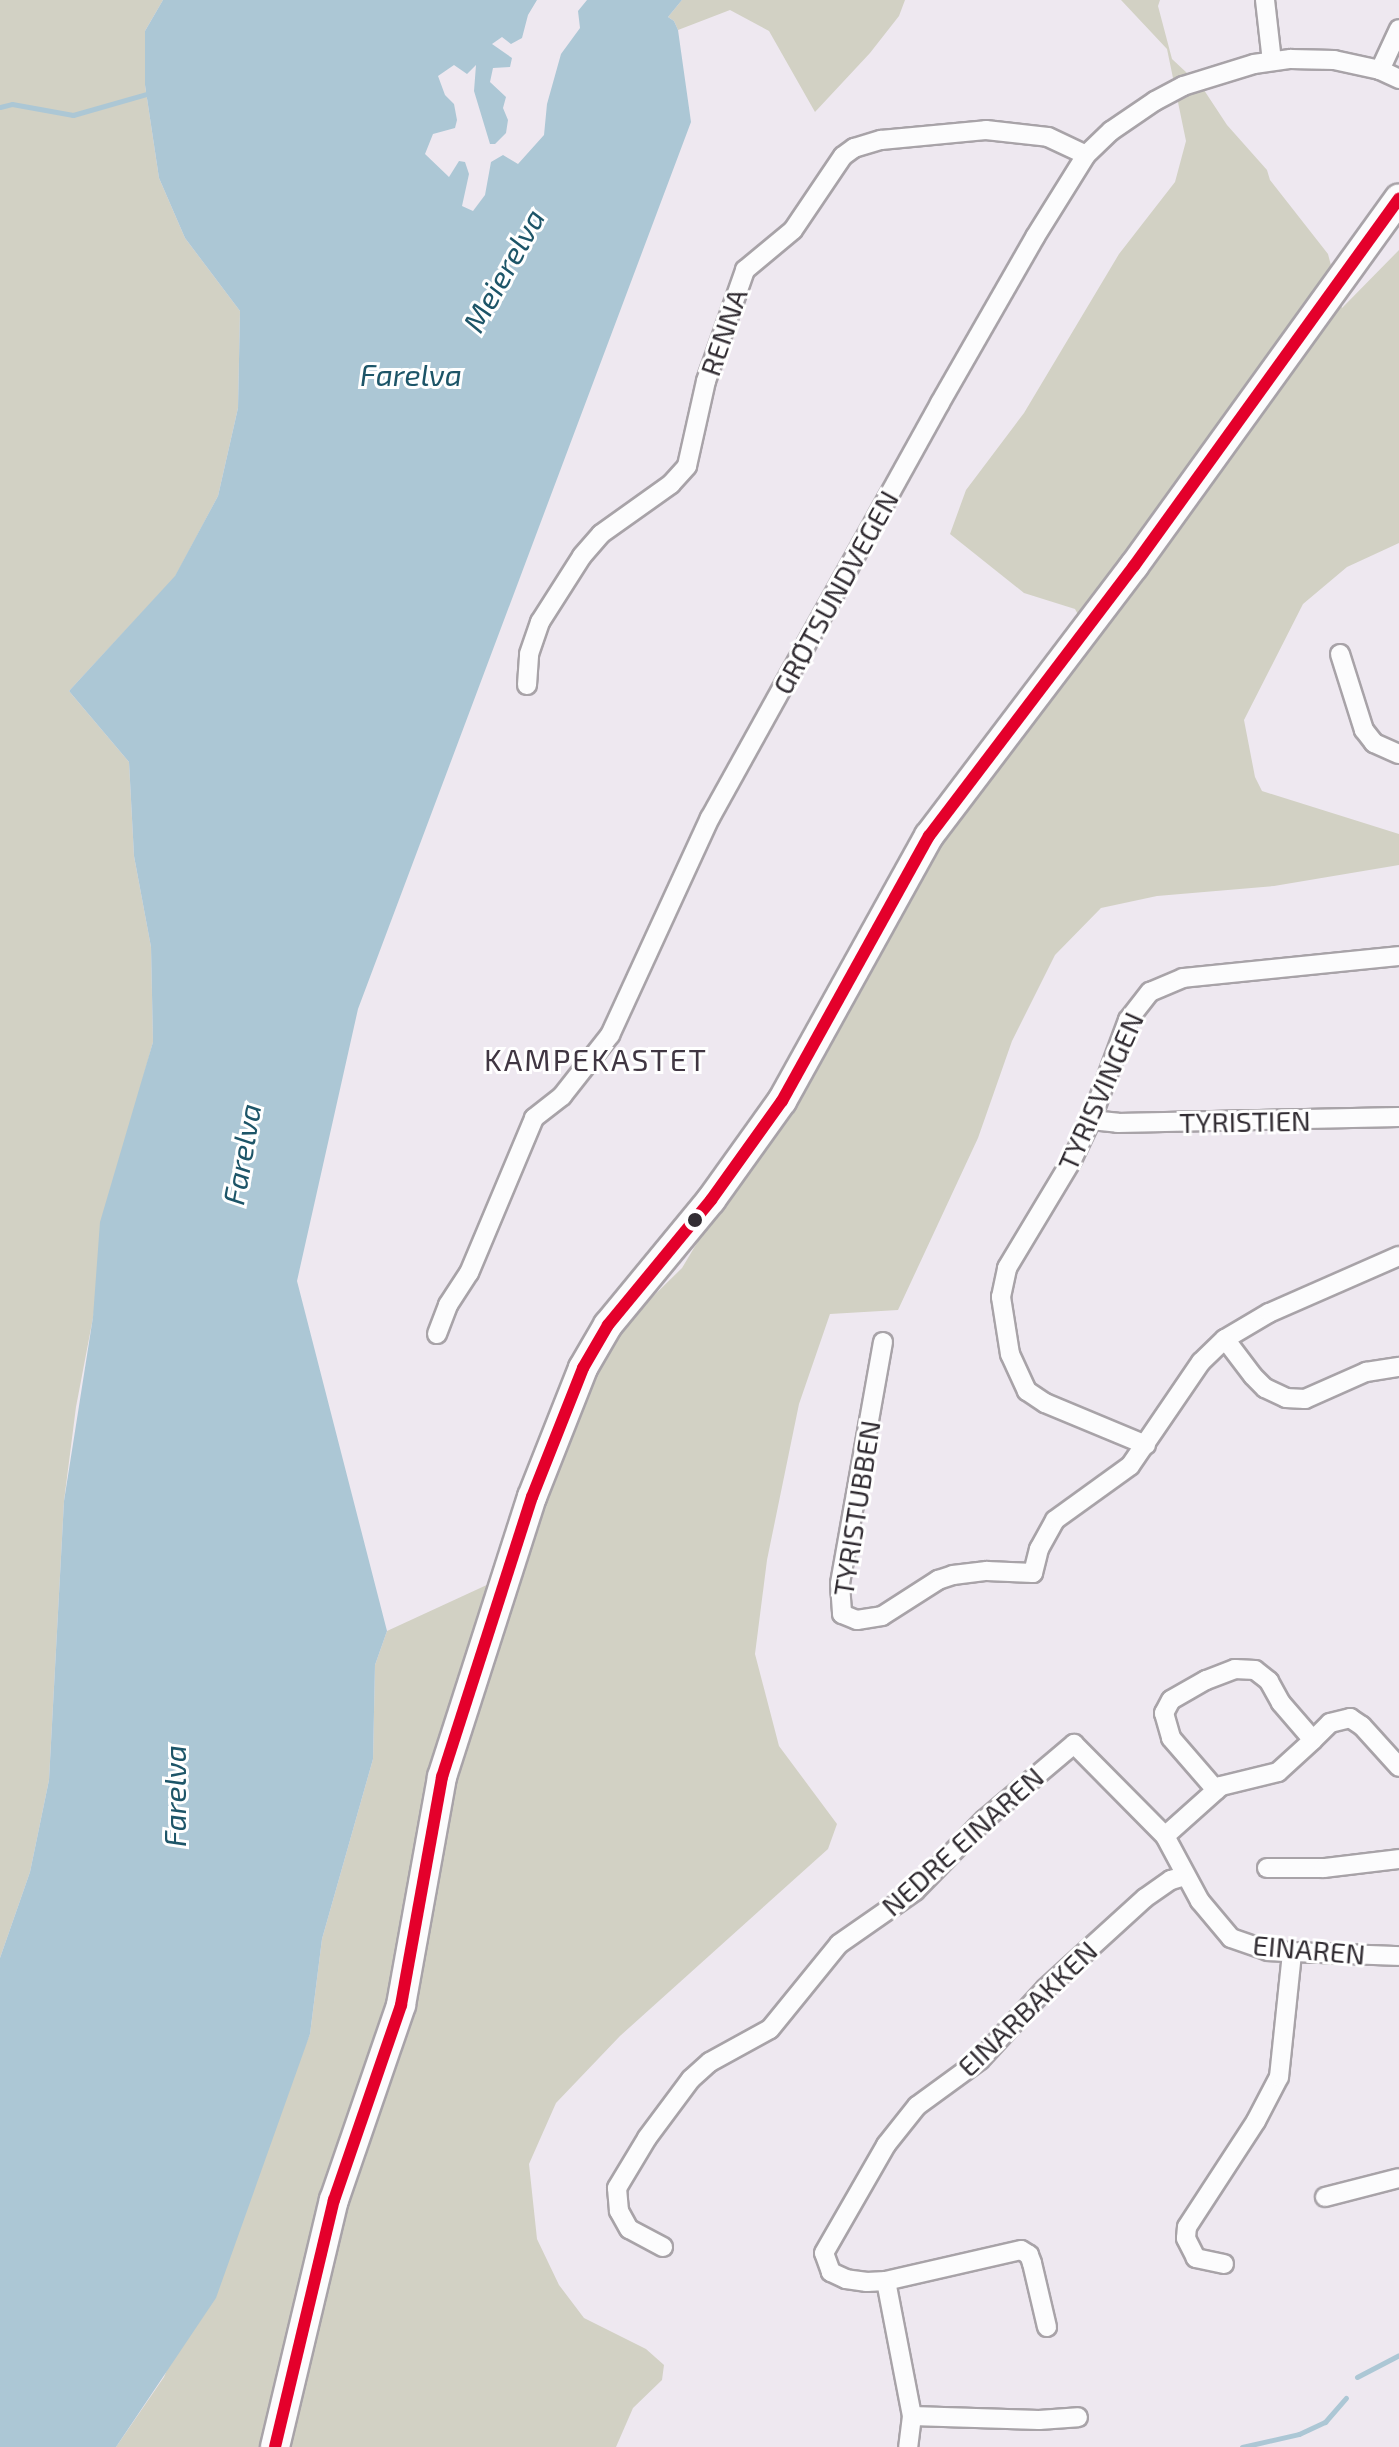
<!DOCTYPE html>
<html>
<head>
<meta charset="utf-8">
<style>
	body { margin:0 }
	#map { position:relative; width:1399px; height:2447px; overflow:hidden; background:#eee8f0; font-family:"Exo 2",sans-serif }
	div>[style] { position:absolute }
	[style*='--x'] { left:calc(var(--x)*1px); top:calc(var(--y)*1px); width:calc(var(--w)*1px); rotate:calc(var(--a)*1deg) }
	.green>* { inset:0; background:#d2d1c4 }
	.water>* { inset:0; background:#acc7d5 }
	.stream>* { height:5px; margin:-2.5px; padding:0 2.5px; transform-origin:2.5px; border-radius:2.5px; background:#acc7d5 }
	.roads { filter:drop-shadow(2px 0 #a8a3a8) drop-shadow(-2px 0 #a8a3a8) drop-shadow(0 2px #a8a3a8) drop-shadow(0 -2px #a8a3a8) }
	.street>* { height:18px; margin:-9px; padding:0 9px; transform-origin:9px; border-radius:9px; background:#fcfcfd }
	.primary>* { height:28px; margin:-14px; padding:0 14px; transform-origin:14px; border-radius:14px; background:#fcfcfd }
	.bus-1>* { height:12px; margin:-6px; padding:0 6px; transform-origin:6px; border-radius:6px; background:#e4002b }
	.dots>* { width:22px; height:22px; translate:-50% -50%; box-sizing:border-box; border:4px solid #fff; border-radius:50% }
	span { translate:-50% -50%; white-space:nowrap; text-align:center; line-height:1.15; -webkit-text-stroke:6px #fff; paint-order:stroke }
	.street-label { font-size:28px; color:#322d33 }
	.water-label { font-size:30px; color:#1d5568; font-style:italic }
	.neighbourhood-label { font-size:30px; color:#403642; letter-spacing:2px }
</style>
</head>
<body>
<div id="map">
	<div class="green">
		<div style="clip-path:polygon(0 0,163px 0,145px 31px,145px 85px,159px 178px,185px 238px,240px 311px,238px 408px,218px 496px,175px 577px,69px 691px,129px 762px,134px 856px,151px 947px,153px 1042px,129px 1129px,76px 1407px,64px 1501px,49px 1780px,30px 1872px,0 1958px)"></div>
		<div style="clip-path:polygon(682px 0,905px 0,899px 16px,870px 53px,815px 112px,769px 31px,730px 10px,678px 30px,674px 21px,668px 17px)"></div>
		<div style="clip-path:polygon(1121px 0,1160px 0,1158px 6px,1172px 59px,1202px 87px,1227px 125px,1267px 170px,1270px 180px,1328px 254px,1342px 308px,1399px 250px,1399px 543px,1347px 567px,1303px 604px,1244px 720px,1255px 777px,1262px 791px,1399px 834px,1399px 865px,1274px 886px,1157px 896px,1101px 908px,1055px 955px,1012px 1041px,978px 1138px,898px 1310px,830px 1314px,799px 1404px,767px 1560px,755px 1654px,779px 1746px,837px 1824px,828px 1849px,620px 2036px,556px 2103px,529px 2164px,537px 2239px,559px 2285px,584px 2318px,646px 2349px,664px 2365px,662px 2380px,633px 2408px,616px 2447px,116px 2447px,164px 2377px,310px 2034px,322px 1939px,373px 1759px,375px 1665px,387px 1631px,519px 1570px,600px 1364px,638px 1311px,682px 1268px,918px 872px,1093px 642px,1075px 609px,1024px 593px,950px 534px,966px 490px,1024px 413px,1119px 254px,1175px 182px,1186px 141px,1167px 49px)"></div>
	</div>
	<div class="water">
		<div style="clip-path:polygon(163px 0,537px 0,528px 15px,522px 38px,511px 44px,502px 37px,492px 44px,512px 58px,510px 67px,493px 68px,490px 82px,506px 97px,503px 108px,508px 120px,506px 133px,495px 144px,490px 144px,474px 91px,476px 65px,467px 74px,454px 65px,438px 76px,445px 95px,454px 104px,457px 120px,455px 128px,433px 134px,425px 154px,449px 177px,459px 161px,465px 162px,469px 174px,462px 206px,473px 211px,485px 195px,491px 162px,503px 155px,518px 164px,544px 135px,547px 104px,561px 54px,580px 28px,578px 11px,587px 0,682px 0,668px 17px,674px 21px,678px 30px,691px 122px,358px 1009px,297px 1281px,387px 1631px,375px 1665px,373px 1759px,322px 1939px,310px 2034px,216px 2298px,116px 2447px,0 2447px,0 1958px,30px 1872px,49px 1780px,64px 1501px,93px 1317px,100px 1222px,153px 1042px,151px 947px,134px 856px,129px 762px,69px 691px,175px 576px,218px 496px,238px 408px,240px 311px,185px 238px,159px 178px,145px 85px,145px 31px)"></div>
	</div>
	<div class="stream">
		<div style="--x:0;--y:107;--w:12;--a:-14"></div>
		<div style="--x:12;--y:104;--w:62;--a:10.2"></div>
		<div style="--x:73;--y:115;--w:76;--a:-16"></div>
		<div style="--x:1357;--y:2377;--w:47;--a:-27.6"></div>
		<div style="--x:1242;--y:2447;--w:58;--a:-12.8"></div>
		<div style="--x:1299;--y:2434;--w:29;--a:-25"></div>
		<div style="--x:1325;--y:2422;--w:32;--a:-49"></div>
	</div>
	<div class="roads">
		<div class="street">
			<div style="--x:1265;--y:0;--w:61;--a:83.5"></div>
			<div style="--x:1380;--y:70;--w:45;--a:-65.1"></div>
			<div style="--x:1340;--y:654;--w:80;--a:72.5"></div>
			<div style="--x:1364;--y:730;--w:16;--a:52"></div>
			<div style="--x:1374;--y:743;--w:27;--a:24"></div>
			<div style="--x:527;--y:685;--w:31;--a:-86"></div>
			<div style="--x:529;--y:654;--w:34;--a:-71"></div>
			<div style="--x:540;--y:622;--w:78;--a:-57.5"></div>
			<div style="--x:582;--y:556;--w:29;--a:-49"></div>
			<div style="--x:601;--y:534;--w:86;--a:-35.5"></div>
			<div style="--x:671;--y:484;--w:24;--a:-48"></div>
			<div style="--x:687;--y:466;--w:87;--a:-77.4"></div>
			<div style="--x:706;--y:381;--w:118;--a:-70.6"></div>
			<div style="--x:745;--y:270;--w:62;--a:-39.8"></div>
			<div style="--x:793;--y:230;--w:89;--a:-56"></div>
			<div style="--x:843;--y:156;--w:14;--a:-36"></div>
			<div style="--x:854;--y:148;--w:28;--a:-17"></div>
			<div style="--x:881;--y:140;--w:105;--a:-5.4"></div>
			<div style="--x:986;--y:130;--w:62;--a:6.4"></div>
			<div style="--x:1048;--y:137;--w:42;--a:25.3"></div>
			<div style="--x:1091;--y:1120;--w:27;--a:6"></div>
			<div style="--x:1118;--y:1123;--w:281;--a:-1.2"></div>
			<div style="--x:437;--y:1334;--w:31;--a:-69"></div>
			<div style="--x:448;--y:1305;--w:38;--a:-57"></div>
			<div style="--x:469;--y:1273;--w:168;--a:-67.2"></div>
			<div style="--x:534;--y:1118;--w:36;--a:-38"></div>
			<div style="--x:562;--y:1096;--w:78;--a:-51.8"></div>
			<div style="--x:610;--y:1035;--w:239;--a:-65.3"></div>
			<div style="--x:710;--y:818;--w:474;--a:-61"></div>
			<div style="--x:940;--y:403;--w:191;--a:-60.2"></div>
			<div style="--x:1035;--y:237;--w:97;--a:-58.1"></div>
			<div style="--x:1086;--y:155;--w:35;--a:-44"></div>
			<div style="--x:1111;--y:131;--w:53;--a:-34.3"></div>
			<div style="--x:1155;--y:101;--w:32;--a:-28"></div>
			<div style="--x:1183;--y:86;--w:74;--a:-17.2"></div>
			<div style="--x:1254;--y:64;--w:37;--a:-8"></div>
			<div style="--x:1291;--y:59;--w:43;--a:1.3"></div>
			<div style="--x:1334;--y:60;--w:47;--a:12.3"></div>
			<div style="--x:1380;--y:70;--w:21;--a:25"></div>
			<div style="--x:1225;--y:1339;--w:46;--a:52.9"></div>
			<div style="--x:1253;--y:1376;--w:17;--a:45"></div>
			<div style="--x:1265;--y:1388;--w:23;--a:25"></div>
			<div style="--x:1286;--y:1398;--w:19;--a:3"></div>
			<div style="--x:1305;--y:1399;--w:67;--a:-23.9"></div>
			<div style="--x:1366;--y:1372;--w:33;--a:-9"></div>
			<div style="--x:883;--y:1342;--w:246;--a:100.1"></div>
			<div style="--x:840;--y:1584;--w:30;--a:86"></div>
			<div style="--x:842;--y:1614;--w:16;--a:22"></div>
			<div style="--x:857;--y:1620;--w:25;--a:-9"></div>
			<div style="--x:882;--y:1616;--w:67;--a:-32.7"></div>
			<div style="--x:938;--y:1580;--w:16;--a:-18"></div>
			<div style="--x:953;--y:1575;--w:34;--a:-7"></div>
			<div style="--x:987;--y:1571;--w:46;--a:2.5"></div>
			<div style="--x:1033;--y:1573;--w:25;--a:-76"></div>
			<div style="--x:1039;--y:1549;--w:33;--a:-61"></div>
			<div style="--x:1055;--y:1520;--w:92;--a:-35.8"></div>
			<div style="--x:1130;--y:1466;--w:126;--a:-55.7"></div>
			<div style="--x:1201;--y:1362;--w:33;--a:-44"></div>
			<div style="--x:1225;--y:1339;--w:51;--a:-30.6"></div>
			<div style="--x:1269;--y:1313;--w:142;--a:-23.7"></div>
			<div style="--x:1146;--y:1445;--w:109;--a:-157.4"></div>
			<div style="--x:1045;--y:1403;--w:22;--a:-146"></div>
			<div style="--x:1027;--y:1391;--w:41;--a:-114.7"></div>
			<div style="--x:1010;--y:1354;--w:58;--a:-99"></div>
			<div style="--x:1001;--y:1297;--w:30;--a:-78"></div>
			<div style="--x:1007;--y:1268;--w:126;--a:-59"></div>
			<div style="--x:1072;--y:1160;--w:44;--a:-64.6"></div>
			<div style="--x:1091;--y:1120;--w:107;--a:-69.7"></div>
			<div style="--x:1128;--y:1020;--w:36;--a:-52"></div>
			<div style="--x:1150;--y:992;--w:36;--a:-23"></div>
			<div style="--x:1183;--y:978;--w:217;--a:-5.8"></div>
			<div style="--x:1313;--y:1740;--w:24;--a:-45"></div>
			<div style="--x:1330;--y:1723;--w:21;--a:-14"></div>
			<div style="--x:1350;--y:1718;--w:14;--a:34"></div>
			<div style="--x:1362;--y:1726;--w:55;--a:47.9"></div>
			<div style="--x:1165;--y:1836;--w:75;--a:-41.8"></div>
			<div style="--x:1221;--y:1786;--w:59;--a:-13.8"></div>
			<div style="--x:1278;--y:1772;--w:47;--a:-42.4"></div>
			<div style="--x:1313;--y:1740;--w:49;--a:-130.9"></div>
			<div style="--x:1281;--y:1703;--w:25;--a:-119"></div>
			<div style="--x:1269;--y:1681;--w:18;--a:-142"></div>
			<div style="--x:1255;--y:1670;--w:20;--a:-177"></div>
			<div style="--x:1235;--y:1669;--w:31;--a:159"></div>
			<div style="--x:1206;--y:1680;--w:40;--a:150.3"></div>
			<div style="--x:1171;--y:1700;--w:15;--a:118"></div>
			<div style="--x:1164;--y:1713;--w:26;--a:74"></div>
			<div style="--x:1171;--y:1738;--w:69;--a:49.1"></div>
			<div style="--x:1267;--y:1868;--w:57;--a:0"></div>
			<div style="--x:1324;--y:1868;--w:76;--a:-6.8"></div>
			<div style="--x:1325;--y:2197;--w:76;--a:-14.4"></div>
			<div style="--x:663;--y:2247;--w:38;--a:-152"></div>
			<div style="--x:629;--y:2229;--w:21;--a:-119"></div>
			<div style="--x:619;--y:2211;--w:23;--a:-95"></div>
			<div style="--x:617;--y:2188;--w:58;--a:-59"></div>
			<div style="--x:647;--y:2138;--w:74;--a:-53.3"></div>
			<div style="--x:691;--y:2079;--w:25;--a:-42"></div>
			<div style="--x:710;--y:2062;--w:68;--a:-28.8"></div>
			<div style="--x:770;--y:2029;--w:109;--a:-50.9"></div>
			<div style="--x:839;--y:1944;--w:93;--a:-34.9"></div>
			<div style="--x:915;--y:1891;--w:99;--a:-45.8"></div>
			<div style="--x:984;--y:1820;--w:118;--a:-40.2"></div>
			<div style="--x:1074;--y:1744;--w:129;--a:45.3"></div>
			<div style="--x:1165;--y:1836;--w:74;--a:61.7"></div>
			<div style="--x:1200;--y:1901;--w:48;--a:50"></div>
			<div style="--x:1231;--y:1938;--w:39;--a:19"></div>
			<div style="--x:1268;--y:1951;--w:131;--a:2.2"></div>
			<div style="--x:1224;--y:2264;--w:29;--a:-168"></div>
			<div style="--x:1196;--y:2258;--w:22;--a:-117"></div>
			<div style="--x:1186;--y:2238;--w:11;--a:-85"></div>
			<div style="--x:1187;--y:2227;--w:126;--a:-56.9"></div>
			<div style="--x:1256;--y:2121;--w:50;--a:-62.4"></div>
			<div style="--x:1279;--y:2077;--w:125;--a:-84"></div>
			<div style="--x:886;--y:2281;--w:137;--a:79.1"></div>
			<div style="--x:912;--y:2416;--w:31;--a:97"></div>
			<div style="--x:1047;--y:2327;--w:66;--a:-103.2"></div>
			<div style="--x:1032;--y:2263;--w:9;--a:-111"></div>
			<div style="--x:1029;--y:2255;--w:9;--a:-148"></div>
			<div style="--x:1021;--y:2250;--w:139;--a:167.1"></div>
			<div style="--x:886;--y:2281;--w:19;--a:177"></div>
			<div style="--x:867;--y:2282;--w:21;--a:-172"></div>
			<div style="--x:846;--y:2279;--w:17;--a:-155"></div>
			<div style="--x:831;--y:2272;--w:20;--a:-110"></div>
			<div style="--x:824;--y:2253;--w:125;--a:-60.1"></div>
			<div style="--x:886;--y:2145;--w:50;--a:-51.5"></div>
			<div style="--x:917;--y:2106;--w:78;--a:-36.1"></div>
			<div style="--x:980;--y:2060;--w:96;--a:-47.5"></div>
			<div style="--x:1045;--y:1989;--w:135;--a:-42.3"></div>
			<div style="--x:1145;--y:1898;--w:32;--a:-35"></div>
			<div style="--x:1171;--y:1880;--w:15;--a:-16"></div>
			<div style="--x:912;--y:2416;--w:127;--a:1.8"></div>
			<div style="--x:1039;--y:2420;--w:39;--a:-4"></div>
		</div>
		<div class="primary">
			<div style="--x:275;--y:2447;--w:254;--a:-76.6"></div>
			<div style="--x:334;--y:2200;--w:206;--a:-71"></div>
			<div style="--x:401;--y:2005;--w:232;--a:-79.8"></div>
			<div style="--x:442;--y:1777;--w:294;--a:-72.2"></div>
			<div style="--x:532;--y:1497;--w:139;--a:-68.4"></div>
			<div style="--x:583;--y:1368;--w:50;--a:-59.8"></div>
			<div style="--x:608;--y:1325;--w:162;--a:-50.5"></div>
			<div style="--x:711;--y:1200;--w:122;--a:-54.4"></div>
			<div style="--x:782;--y:1101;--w:303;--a:-61"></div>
			<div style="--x:929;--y:836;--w:339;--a:-52.8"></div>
			<div style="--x:1134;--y:566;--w:453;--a:-54.2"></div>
		</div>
	</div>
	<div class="bus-1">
		<div style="--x:275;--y:2447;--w:254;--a:-76.6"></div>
		<div style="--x:334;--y:2200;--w:206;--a:-71"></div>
		<div style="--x:401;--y:2005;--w:232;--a:-79.8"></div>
		<div style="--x:442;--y:1777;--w:294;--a:-72.2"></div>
		<div style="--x:532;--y:1497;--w:139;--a:-68.4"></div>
		<div style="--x:583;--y:1368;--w:50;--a:-59.8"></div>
		<div style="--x:608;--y:1325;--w:162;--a:-50.5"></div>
		<div style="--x:711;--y:1200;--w:122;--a:-54.4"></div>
		<div style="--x:782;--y:1101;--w:303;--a:-61"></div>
		<div style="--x:929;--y:836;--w:339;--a:-52.8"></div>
		<div style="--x:1134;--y:566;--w:453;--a:-54.2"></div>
	</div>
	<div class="dots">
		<div style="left:695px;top:1220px;background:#322d33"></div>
	</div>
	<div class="street-label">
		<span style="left:723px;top:332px;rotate:-71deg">RENNA</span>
		<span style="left:835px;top:592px;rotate:-61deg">GRØTSUNDVEGEN</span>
		<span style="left:1100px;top:1091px;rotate:-66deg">TYRISVINGEN</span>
		<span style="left:1245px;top:1121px;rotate:-1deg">TYRISTIEN</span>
		<span style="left:856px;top:1508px;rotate:-81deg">TYRISTUBBEN</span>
		<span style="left:962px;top:1841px;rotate:-42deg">NEDRE EINAREN</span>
		<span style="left:1309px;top:1949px;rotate:5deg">EINAREN</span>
		<span style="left:1027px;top:2008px;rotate:-44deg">EINARBAKKEN</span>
	</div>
	<div class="water-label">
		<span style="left:503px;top:270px;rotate:-61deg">Meierelva</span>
		<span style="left:411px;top:374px">Farelva</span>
		<span style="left:241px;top:1154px;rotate:-80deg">Farelva</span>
		<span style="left:174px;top:1796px;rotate:-90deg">Farelva</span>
	</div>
	<div class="neighbourhood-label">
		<span style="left:596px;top:1059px">KAMPEKASTET</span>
	</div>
</div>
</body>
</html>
